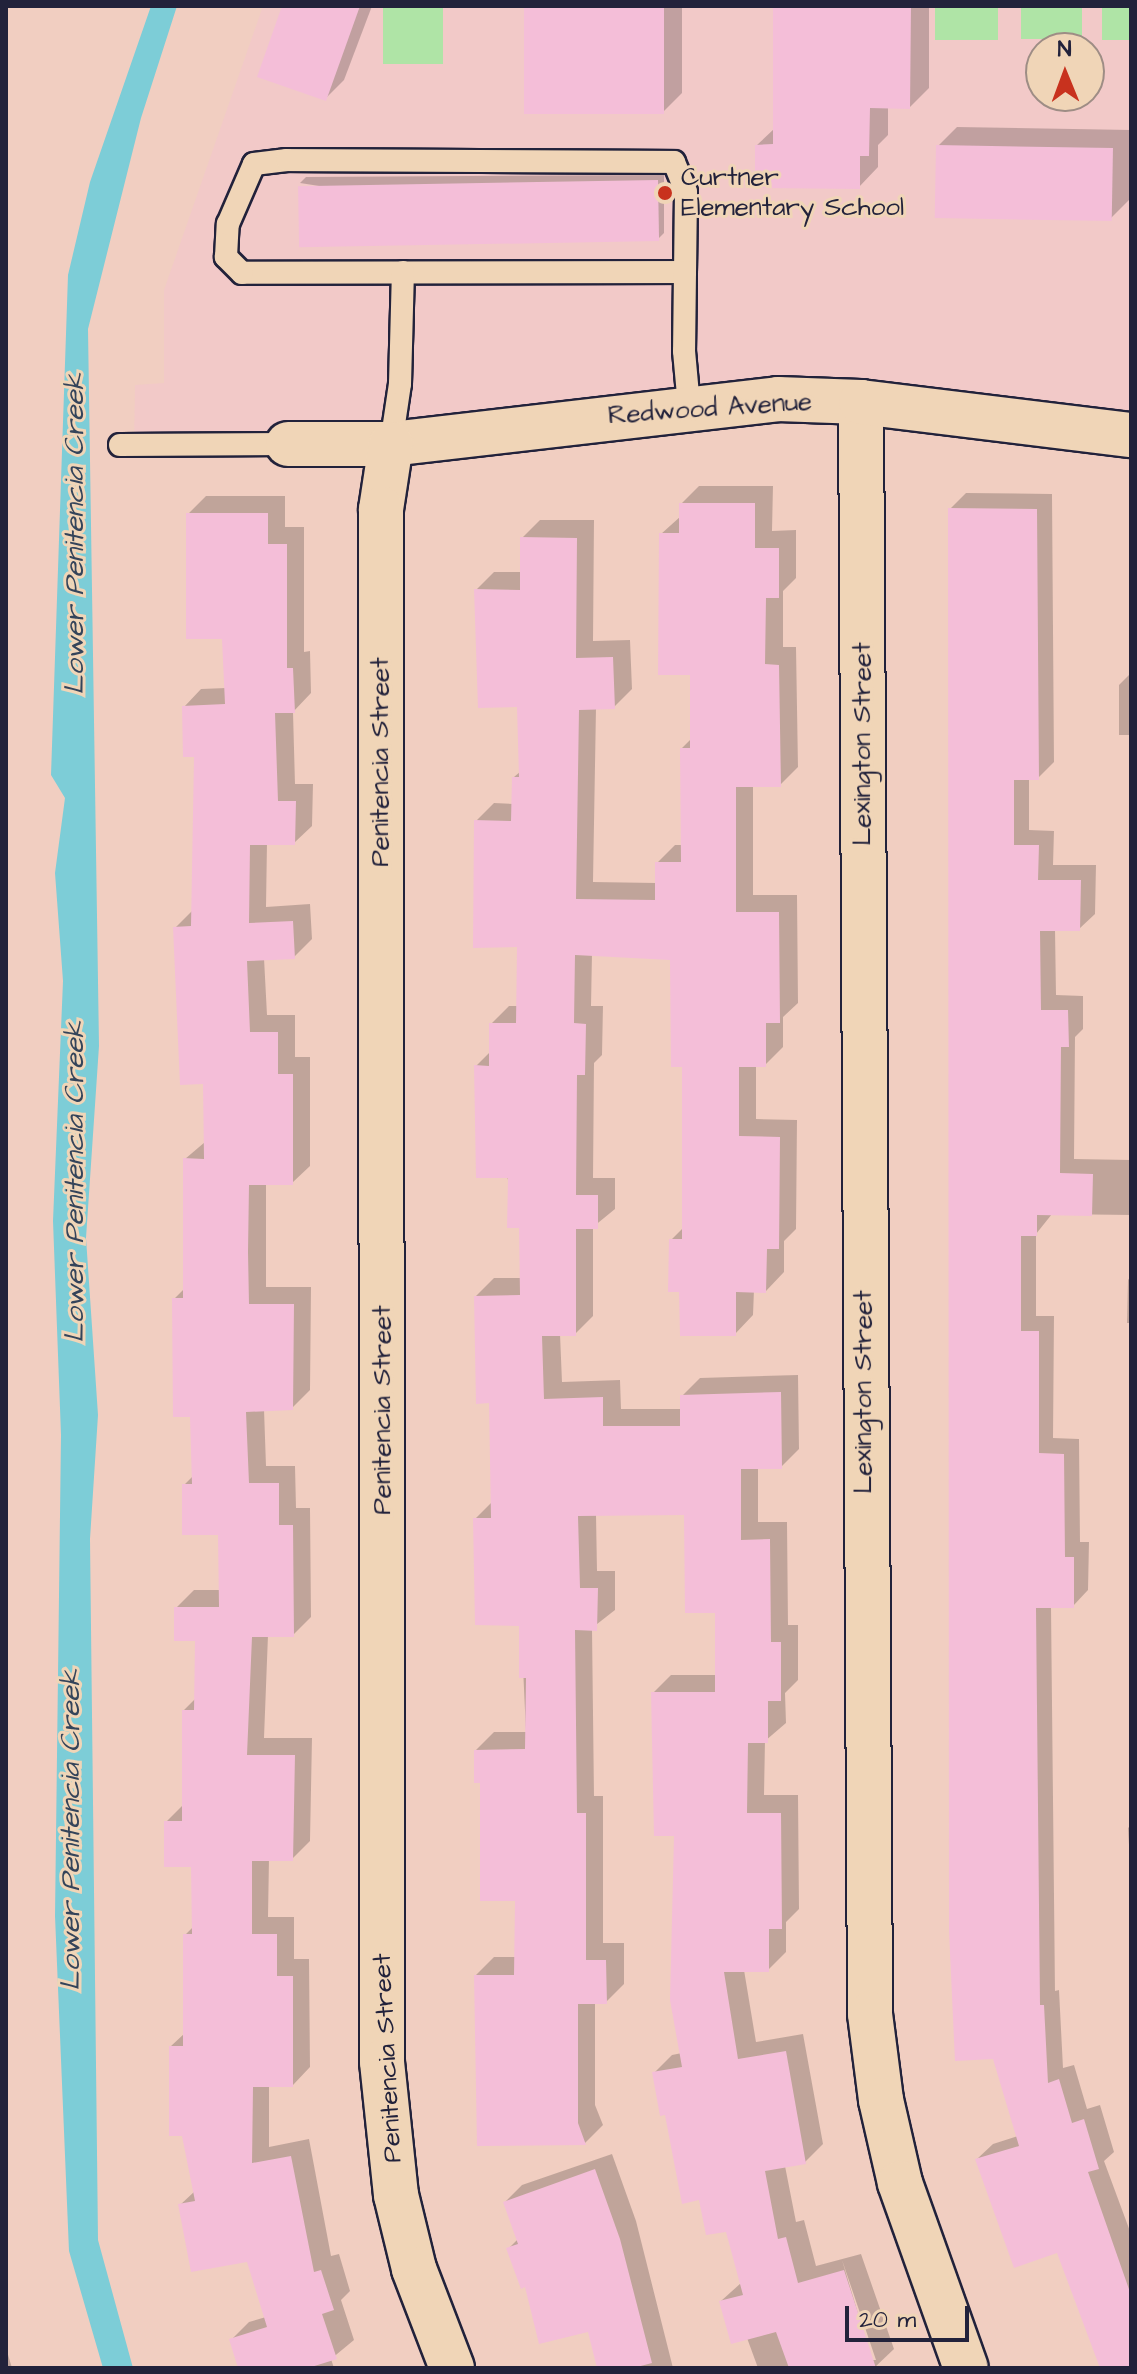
<!DOCTYPE html>
<html>
<head>
<meta charset="utf-8">
<style>
	body { margin:0 }
	#map { position:relative; width:1137px; height:2374px; overflow:hidden; background:#f1cec1; font-family:"Architects Daughter",sans-serif }
	div>[style] { position:absolute }
	[style*='--x'] { left:calc(var(--x)*1px); top:calc(var(--y)*1px); width:calc(var(--w)*1px); rotate:calc(var(--a)*1deg) }
	.built>* { inset:0; background:#f2c9c8 }
	.green>* { inset:0; background:#afe4a6; transform-origin:0 0 }
	.water>* { inset:0; background:#7dcdd7 }
	.shadow>* { inset:0; background:#0003 }
	.building>* { inset:0; background:#f4bed8; transform-origin:0 0 }
	.roads { filter:drop-shadow(2px 0 #22223b) drop-shadow(-2px 0 #22223b) drop-shadow(0 2px #22223b) drop-shadow(0 -2px #22223b) }
	.lane>* { height:22px; margin:-11px; padding:0 11px; transform-origin:11px; border-radius:11px; background:#f0d5b7 }
	.street>* { height:44px; margin:-22px; padding:0 22px; transform-origin:22px; border-radius:22px; background:#f0d5b7 }
	.dots>* { width:22px; height:22px; translate:-50% -50%; box-sizing:border-box; border:4px solid #f0d5b7; border-radius:50% }
	span { translate:-50% -50%; white-space:nowrap; text-align:center; line-height:1.15; -webkit-text-stroke:6px #f0d5b7; paint-order:stroke }
	.poi-label { font-size:26px; color:#22223b }
	.left { translate:0 -50%; text-align:left }
	.street-label { font-size:26px; color:#22223b }
	.water-label { font-size:28px; color:#34445a; font-style:italic }
	.frame { position:absolute; inset:0; border:8px solid #22223b; pointer-events:none }
	.north { position:absolute; left:1025px; top:32px; width:80px; height:80px; box-sizing:border-box; background:#f0d5b7; border:2px solid #9e8d85; border-radius:50%; rotate:359deg; font-size:22px; font-weight:700; line-height:32px; text-align:center; color:#22223b }
	.north::after { content:''; display:block; margin:auto; width:28px; height:36px; background:#c8321e; clip-path:polygon(50% 0,100% 100%,50% 72%,0 100%) }
	.scale { position:absolute; left:845px; top:2306px; width:124px; height:36px; box-sizing:border-box; border:4px solid #22223b; border-top:0; padding-left:10px; font-size:24px; line-height:28px; white-space:nowrap; color:#22223b; -webkit-text-stroke:6px #f0d5b7; paint-order:stroke }
</style>
</head>
<body>
<div id="map">
	<div class="built">
		<div style="clip-path:polygon(evenodd,263px 6px,1131px 6px,1131px 410px,1118px 434px,861px 402px,134px 445px,135px 385px,164px 383px,164px 290px,263px 6px,1041px 48px,1089px 48px,1089px 96px,1041px 96px,1041px 48px)"></div>
	</div>
	<div class="green">
		<div style="left:383px;top:6px;width:60px;height:58px"></div>
		<div style="left:935px;top:6px;width:63px;height:34px"></div>
		<div style="left:1021px;top:6px;width:61px;height:33px"></div>
		<div style="left:1102px;top:6px;width:29px;height:34px"></div>
	</div>
	<div class="water">
		<div style="clip-path:polygon(151px 6px,177px 6px,141px 118px,88px 329px,99px 1046px,86px 1238px,98px 1415px,90px 1539px,98px 2240px,133px 2368px,103px 2368px,69px 2251px,55px 1916px,61px 1435px,53px 1221px,63px 981px,55px 873px,65px 798px,51px 775px,68px 275px,90px 182px)"></div>
	</div>
	<div class="shadow">
		<div style="clip-path:polygon(285px 6px,372px 6px,344px 80px,325px 99px)"></div>
		<div style="clip-path:polygon(526px 6px,682px 6px,682px 93px,663px 112px)"></div>
		<div style="clip-path:polygon(775px 6px,929px 6px,929px 88px,910px 107px,888px 107px,888px 135px,878px 145px,878px 167px,859px 187px,757px 145px,775px 128px)"></div>
		<div style="clip-path:polygon(957px 127px,1131px 130px,1130px 199px,1111px 218px,938px 146px)"></div>
		<div style="clip-path:polygon(664px 175px,664px 233px,658px 239px,300px 183px,306px 177px)"></div>
		<div style="clip-path:polygon(evenodd,699px 486px,773px 486px,772px 531px,796px 530px,796px 578px,783px 591px,783px 647px,796px 647px,798px 767px,780px 785px,753px 785px,753px 895px,797px 895px,798px 1003px,783px 1017px,783px 1047px,765px 1065px,756px 1065px,756px 1119px,797px 1120px,796px 1229px,784px 1241px,784px 1272px,766px 1291px,754px 1290px,753px 1315px,735px 1334px,681px 1290px,671px 1240px,684px 1227px,684px 1065px,672px 958px,592px 954px,591px 1006px,603px 1006px,602px 1055px,594px 1063px,593px 1178px,615px 1178px,615px 1209px,593px 1227px,593px 1316px,575px 1334px,560px 1334px,562px 1382px,620px 1380px,621px 1409px,682px 1409px,682px 1396px,700px 1378px,798px 1375px,799px 1449px,781px 1467px,758px 1467px,758px 1522px,787px 1522px,788px 1625px,798px 1625px,798px 1680px,785px 1693px,786px 1723px,765px 1741px,764px 1795px,798px 1795px,799px 1909px,786px 1922px,786px 1952px,768px 1970px,744px 1970px,756px 2042px,803px 2034px,823px 2144px,805px 2162px,785px 2166px,796px 2222px,804px 2220px,816px 2266px,861px 2254px,894px 2349px,874px 2368px,758px 2368px,747px 2338px,721px 2301px,741px 2283px,727px 2229px,700px 2198px,654px 2073px,672px 2055px,682px 2053px,676px 1834px,653px 1693px,671px 1675px,717px 1675px,717px 1611px,686px 1513px,596px 1514px,597px 1571px,615px 1571px,615px 1610px,592px 1628px,594px 1796px,603px 1796px,603px 1943px,624px 1943px,624px 1984px,606px 2002px,595px 2002px,595px 2105px,603px 2125px,585px 2143px,476px 1975px,494px 1957px,517px 1957px,517px 1899px,476px 1750px,494px 1732px,526px 1732px,521px 1624px,475px 1519px,493px 1501px,491px 1401px,476px 1296px,494px 1278px,521px 1278px,521px 1226px,476px 1066px,491px 1051px,491px 1024px,509px 1006px,518px 1006px,519px 945px,476px 821px,494px 803px,514px 804px,514px 777px,521px 771px,519px 705px,476px 590px,494px 572px,522px 572px,522px 538px,540px 520px,594px 520px,593px 641px,630px 640px,632px 689px,614px 707px,596px 708px,593px 882px,657px 883px,657px 863px,675px 845px,683px 845px,682px 748px,692px 738px,692px 673px,661px 534px,681px 516px,681px 504px,699px 486px,842px 2260px,876px 2360px,872px 2360px,842px 2260px)"></div>
		<div style="clip-path:polygon(966px 493px,1052px 494px,1054px 762px,1038px 778px,1029px 778px,1029px 830px,1054px 831px,1053px 865px,1096px 865px,1095px 914px,1079px 929px,1055px 929px,1056px 995px,1083px 996px,1083px 1029px,1075px 1037px,1074px 1159px,1131px 1160px,1131px 1215px,1052px 1214px,1036px 1234px,1036px 1316px,1054px 1316px,1053px 1438px,1079px 1439px,1080px 1542px,1089px 1542px,1088px 1590px,1073px 1606px,1051px 1606px,1055px 1991px,1059px 1990px,1063px 2068px,1074px 2065px,1087px 2109px,1100px 2105px,1114px 2152px,1104px 2161px,1131px 2234px,1131px 2368px,1102px 2368px,1058px 2250px,977px 2159px,993px 2144px,1018px 2136px,950px 509px)"></div>
		<div style="clip-path:polygon(206px 496px,285px 496px,285px 527px,304px 527px,304px 652px,310px 651px,311px 693px,293px 712px,295px 784px,313px 784px,312px 826px,294px 843px,267px 843px,266px 907px,310px 904px,312px 939px,294px 957px,264px 958px,267px 1015px,295px 1015px,295px 1057px,310px 1057px,310px 1166px,292px 1183px,266px 1183px,266px 1287px,311px 1287px,310px 1390px,292px 1408px,264px 1409px,266px 1466px,295px 1466px,296px 1508px,310px 1508px,311px 1617px,293px 1635px,268px 1635px,264px 1738px,312px 1738px,310px 1841px,292px 1859px,269px 1859px,268px 1917px,294px 1917px,294px 1959px,309px 1959px,310px 2067px,293px 2085px,269px 2085px,269px 2147px,309px 2139px,331px 2256px,339px 2254px,350px 2291px,341px 2300px,354px 2340px,331px 2359px,334px 2368px,240px 2368px,231px 2340px,249px 2322px,266px 2317px,248px 2259px,180px 2205px,195px 2191px,171px 2046px,185px 2033px,185px 1935px,194px 1926px,193px 1865px,166px 1822px,184px 1804px,184px 1710px,196px 1698px,197px 1639px,176px 1608px,194px 1590px,221px 1590px,220px 1533px,184px 1485px,194px 1475px,192px 1415px,174px 1299px,185px 1288px,185px 1159px,205px 1142px,205px 1082px,175px 928px,194px 909px,196px 755px,184px 707px,201px 689px,226px 688px,224px 637px,188px 514px)"></div>
		<div style="clip-path:polygon(1131px 673px,1131px 735px,1119px 735px,1119px 685px)"></div>
		<div style="clip-path:polygon(1131px 1276px,1131px 1323px,1127px 1323px,1128px 1280px)"></div>
		<div style="clip-path:polygon(1131px 1825px,1131px 1863px,1130px 1863px,1128px 1828px)"></div>
		<div style="clip-path:polygon(612px 2154px,636px 2221px,673px 2368px,599px 2368px,589px 2330px,526px 2285px,508px 2249px,518px 2239px,505px 2202px,522px 2185px)"></div>
		<div style="clip-path:polygon(6px 2348px,12px 2368px,6px 2368px)"></div>
	</div>
	<div class="building">
		<div style="clip-path:polygon(282px 6px,360px 6px,326px 101px,257px 77px)"></div>
		<div style="left:524px;top:6px;width:140px;height:108px"></div>
		<div style="clip-path:polygon(773px 6px,911px 6px,910px 109px,870px 108px,869px 156px,860px 156px,860px 189px,755px 188px,755px 145px,773px 144px)"></div>
		<div style="left:936px;top:145px;width:177px;height:73px;rotate:1deg"></div>
		<div style="left:658px;top:180px;width:61px;height:360px;rotate:89deg"></div>
		<div style="clip-path:polygon(679px 503px,755px 503px,755px 548px,779px 548px,779px 598px,766px 598px,765px 664px,779px 665px,781px 787px,736px 787px,736px 912px,779px 912px,780px 1023px,766px 1023px,766px 1067px,739px 1067px,739px 1136px,780px 1137px,779px 1249px,767px 1249px,766px 1293px,736px 1292px,736px 1336px,680px 1336px,679px 1292px,668px 1292px,669px 1239px,682px 1239px,682px 1067px,671px 1067px,670px 960px,575px 955px,574px 1023px,586px 1024px,585px 1075px,577px 1075px,576px 1195px,598px 1195px,598px 1229px,576px 1229px,576px 1336px,542px 1336px,544px 1399px,603px 1397px,603px 1426px,680px 1426px,680px 1395px,781px 1392px,782px 1469px,741px 1469px,741px 1540px,770px 1539px,771px 1642px,781px 1642px,781px 1701px,768px 1701px,768px 1743px,748px 1743px,747px 1813px,781px 1813px,782px 1929px,769px 1929px,769px 1972px,724px 1972px,738px 2059px,786px 2051px,806px 2164px,765px 2171px,778px 2239px,786px 2237px,798px 2283px,844px 2270px,876px 2368px,789px 2368px,776px 2332px,731px 2344px,719px 2301px,743px 2295px,726px 2232px,706px 2235px,699px 2200px,682px 2204px,665px 2115px,660px 2116px,652px 2072px,682px 2067px,670px 2000px,674px 1836px,654px 1836px,651px 1692px,715px 1692px,715px 1613px,685px 1613px,684px 1515px,578px 1516px,580px 1588px,598px 1588px,597px 1631px,575px 1630px,577px 1813px,586px 1813px,586px 1960px,606px 1960px,607px 2004px,578px 2004px,578px 2123px,586px 2145px,477px 2146px,474px 1975px,514px 1975px,515px 1901px,480px 1901px,480px 1783px,474px 1783px,474px 1750px,525px 1749px,526px 1678px,519px 1678px,519px 1626px,475px 1625px,473px 1518px,491px 1518px,489px 1403px,476px 1404px,474px 1296px,520px 1295px,519px 1228px,507px 1228px,508px 1178px,476px 1178px,474px 1065px,489px 1066px,489px 1023px,516px 1023px,517px 947px,473px 948px,474px 820px,511px 821px,512px 777px,519px 777px,517px 707px,478px 708px,474px 589px,520px 590px,520px 537px,577px 538px,576px 658px,613px 657px,615px 709px,579px 710px,576px 899px,655px 900px,655px 862px,681px 862px,680px 748px,690px 748px,690px 675px,658px 675px,659px 533px,679px 533px)"></div>
		<div style="clip-path:polygon(948px 508px,1037px 509px,1039px 780px,1014px 780px,1014px 845px,1039px 845px,1038px 880px,1081px 880px,1080px 931px,1040px 931px,1041px 1010px,1068px 1010px,1069px 1047px,1061px 1047px,1060px 1173px,1093px 1174px,1092px 1216px,1037px 1215px,1037px 1236px,1021px 1236px,1021px 1331px,1039px 1331px,1039px 1453px,1064px 1454px,1065px 1557px,1074px 1557px,1074px 1608px,1036px 1608px,1040px 2005px,1044px 2005px,1048px 2083px,1059px 2079px,1072px 2123px,1084px 2119px,1099px 2169px,1088px 2172px,1131px 2295px,1131px 2368px,1100px 2368px,1057px 2253px,1014px 2268px,975px 2159px,1019px 2146px,993px 2059px,955px 2061px,949px 1931px)"></div>
		<div style="clip-path:polygon(186px 513px,268px 513px,268px 544px,287px 544px,287px 668px,293px 668px,295px 713px,275px 713px,278px 801px,296px 801px,295px 845px,250px 845px,249px 923px,293px 921px,295px 959px,247px 961px,250px 1032px,278px 1032px,278px 1074px,293px 1074px,293px 1185px,249px 1185px,248px 1252px,249px 1304px,294px 1304px,293px 1410px,246px 1412px,249px 1483px,279px 1483px,279px 1525px,293px 1525px,294px 1637px,252px 1637px,247px 1755px,295px 1755px,293px 1861px,252px 1861px,252px 1934px,277px 1934px,277px 1976px,293px 1976px,293px 2087px,253px 2087px,252px 2163px,291px 2156px,314px 2272px,321px 2270px,334px 2310px,322px 2314px,337px 2359px,308px 2368px,238px 2368px,229px 2339px,267px 2327px,247px 2262px,191px 2272px,178px 2204px,195px 2201px,182px 2136px,169px 2136px,169px 2046px,183px 2046px,183px 1934px,192px 1934px,191px 1867px,164px 1867px,164px 1821px,182px 1821px,182px 1710px,194px 1710px,195px 1641px,174px 1641px,174px 1607px,219px 1607px,218px 1535px,182px 1535px,182px 1484px,192px 1484px,190px 1417px,173px 1417px,172px 1298px,183px 1298px,183px 1158px,204px 1159px,203px 1084px,180px 1085px,173px 927px,191px 926px,194px 757px,183px 757px,182px 706px,225px 704px,222px 639px,186px 639px)"></div>
		<div style="clip-path:polygon(595px 2169px,620px 2239px,652px 2363px,633px 2368px,597px 2368px,588px 2332px,539px 2344px,525px 2287px,521px 2289px,506px 2248px,518px 2244px,503px 2202px)"></div>
	</div>
	<div class="roads">
		<div class="lane">
			<div style="--x:685;--y:272;--w:443;--a:179.9"></div>
			<div style="--x:242;--y:273;--w:23;--a:-135"></div>
			<div style="--x:226;--y:257;--w:33;--a:-87"></div>
			<div style="--x:228;--y:224;--w:65;--a:-66.6"></div>
			<div style="--x:254;--y:164;--w:33;--a:-7"></div>
			<div style="--x:287;--y:160;--w:387;--a:0.3"></div>
			<div style="--x:674;--y:162;--w:32;--a:68"></div>
			<div style="--x:686;--y:192;--w:80;--a:90.7"></div>
			<div style="--x:685;--y:272;--w:79;--a:90.7"></div>
			<div style="--x:684;--y:351;--w:55;--a:84.8"></div>
			<div style="--x:391;--y:444;--w:61;--a:-81.5"></div>
			<div style="--x:400;--y:384;--w:112;--a:-88.5"></div>
			<div style="--x:120;--y:445;--w:168;--a:-0.3"></div>
		</div>
		<div class="street">
			<div style="--x:861;--y:402;--w:1612;--a:89.68"></div>
			<div style="--x:870;--y:2014;--w:87;--a:82.7"></div>
			<div style="--x:881;--y:2100;--w:85;--a:77.1"></div>
			<div style="--x:900;--y:2183;--w:196;--a:70.4"></div>
			<div style="--x:288;--y:444;--w:103;--a:0"></div>
			<div style="--x:391;--y:444;--w:390;--a:-6.6"></div>
			<div style="--x:778;--y:399;--w:83;--a:2.1"></div>
			<div style="--x:861;--y:402;--w:272;--a:7"></div>
			<div style="--x:391;--y:444;--w:66;--a:98.7"></div>
			<div style="--x:381;--y:509;--w:1553;--a:89.96"></div>
			<div style="--x:382;--y:2062;--w:134;--a:84"></div>
			<div style="--x:396;--y:2195;--w:76;--a:76.3"></div>
			<div style="--x:414;--y:2269;--w:106;--a:69"></div>
		</div>
	</div>
	<div class="dots">
		<div style="left:665px;top:193px;background:#c8321e"></div>
	</div>
	<div class="poi-label">
		<span class="left" style="left:681px;top:193px">Curtner<br>Elementary School</span>
	</div>
	<div class="street-label">
		<span style="left:710px;top:409px;rotate:-4deg">Redwood Avenue</span>
		<span style="left:863px;top:744px;rotate:-90deg">Lexington Street</span>
		<span style="left:381px;top:762px;rotate:-90deg">Penitencia Street</span>
		<span style="left:864px;top:1392px;rotate:-90deg">Lexington Street</span>
		<span style="left:383px;top:1410px;rotate:-90deg">Penitencia Street</span>
		<span style="left:388px;top:2058px;rotate:-93deg">Penitencia Street</span>
	</div>
	<div class="water-label">
		<span style="left:75px;top:534px;rotate:-90deg">Lower Penitencia Creek</span>
		<span style="left:75px;top:1182px;rotate:-90deg">Lower Penitencia Creek</span>
		<span style="left:71px;top:1830px;rotate:-90deg">Lower Penitencia Creek</span>
	</div>
	<div class="frame"></div>
	<div class="north">N</div>
	<div class="scale">20 m</div>
</div>
</body>
</html>
